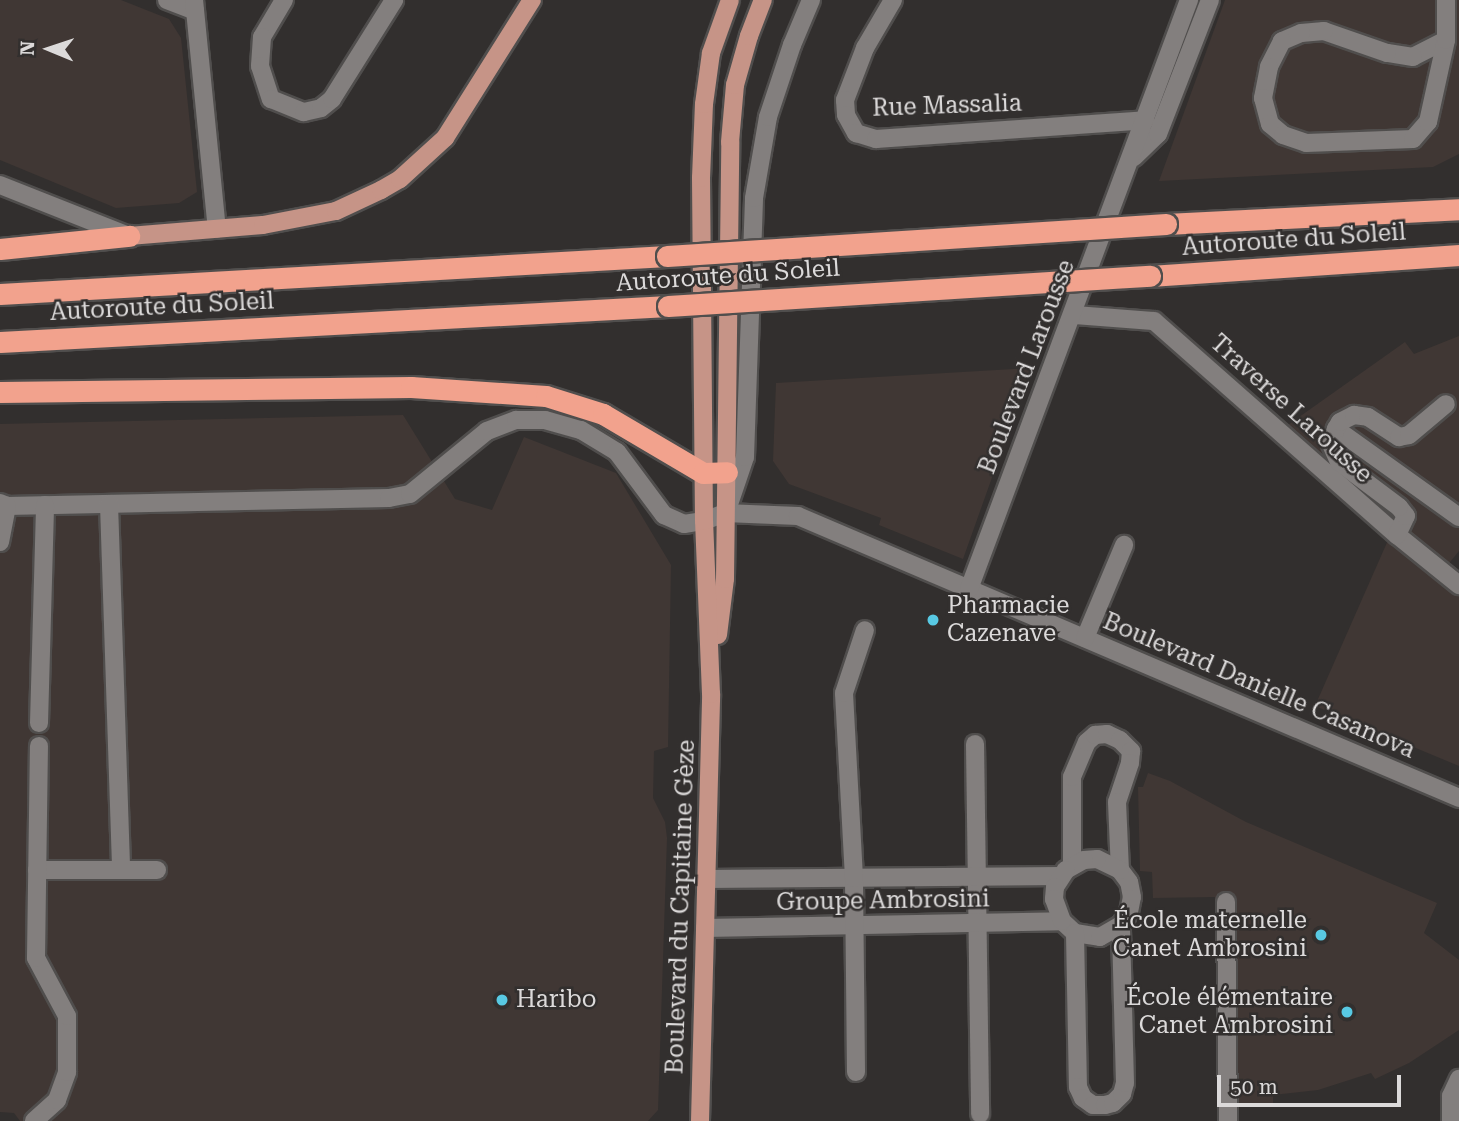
<!DOCTYPE html>
<html>
<head>
<meta charset="utf-8">
<style>
	body { margin:0 }
	#map { position:relative; width:1459px; height:1121px; overflow:hidden; background:#322f2e; font-family:"Roboto Serif",serif }
	div>[style] { position:absolute }
	[style*='--x'] { left:calc(var(--x)*1px); top:calc(var(--y)*1px); width:calc(var(--w)*1px); rotate:calc(var(--a)*1deg) }
	.built>* { inset:0; background:#403734 }
	.roads { filter:drop-shadow(2px 0 #504e4d) drop-shadow(-2px 0 #504e4d) drop-shadow(0 2px #504e4d) drop-shadow(0 -2px #504e4d) }
	.minor>* { height:18px; margin:-9px; padding:0 9px; transform-origin:9px; border-radius:9px; background:#837f7e }
	.major>* { height:18px; margin:-9px; padding:0 9px; transform-origin:9px; border-radius:9px; background:#c69487 }
	.highway>* { height:21px; margin:-10.5px; padding:0 10.5px; transform-origin:10.5px; border-radius:10.5px; background:#f2a28d }
	.bridges { filter:drop-shadow(2px 0 #504e4d) drop-shadow(-2px 0 #504e4d) drop-shadow(0 2px #504e4d) drop-shadow(0 -2px #504e4d) }
	.highway-bridge>* { height:21px; margin:-10.5px; padding:0 10.5px; transform-origin:10.5px; border-radius:10.5px; background:#f2a28d }
	.dots>* { width:19px; height:19px; translate:-50% -50%; box-sizing:border-box; border:4px solid #322f2e; border-radius:50% }
	span { translate:-50% -50%; white-space:nowrap; text-align:center; line-height:1.15; -webkit-text-stroke:5px #322f2e; paint-order:stroke }
	.street-label { font-size:24px; color:#dcdada }
	.poi-label { font-size:24px; color:#dcdada }
	.left { translate:0 -50%; text-align:left }
	.right { translate:-100% -50%; text-align:right }
	.north { position:absolute; left:14px; top:14px; width:70px; height:70px; -webkit-text-stroke:5px #322f2e; paint-order:stroke; rotate:272deg; font-size:19px; font-weight:700; line-height:28px; text-align:center; color:#dcdada }
	.north::after { content:''; display:block; margin:auto; width:24px; height:32px; background:#dcdada; clip-path:polygon(50% 0,100% 100%,50% 72%,0 100%) }
	.scale { position:absolute; left:1217px; top:1075px; width:184px; height:32px; box-sizing:border-box; border:4px solid #dcdada; border-top:0; padding-left:9px; font-size:21px; line-height:24px; white-space:nowrap; color:#dcdada; -webkit-text-stroke:5px #322f2e; paint-order:stroke }
</style>
</head>
<body>
<div id="map">
	<div class="built">
		<div style="clip-path:polygon(0 0,121px 0,169px 19px,181px 38px,197px 192px,179px 203px,116px 208px,0 160px)"></div>
		<div style="clip-path:polygon(1225px 0,1459px 0,1459px 154px,1433px 167px,1159px 181px)"></div>
		<div style="clip-path:polygon(1459px 336px,1459px 551px,1446px 567px,1285px 427px,1405px 342px,1414px 354px)"></div>
		<div style="clip-path:polygon(1031px 368px,963px 559px,879px 525px,881px 518px,789px 484px,773px 461px,776px 383px)"></div>
		<div style="clip-path:polygon(403px 415px,455px 499px,492px 510px,524px 437px,616px 473px,671px 565px,668px 747px,654px 751px,653px 798px,665px 822px,667px 838px,658px 1110px,648px 1121px,20px 1121px,14px 1113px,0 1112px,0 424px)"></div>
		<div style="clip-path:polygon(1389px 538px,1459px 595px,1459px 766px,1315px 706px)"></div>
		<div style="clip-path:polygon(1148px 773px,1170px 781px,1246px 822px,1437px 903px,1424px 933px,1459px 960px,1459px 1030px,1409px 1063px,1375px 1079px,1371px 1073px,1318px 1090px,1273px 1095px,1273px 1105px,1237px 1106px,1236px 1095px,1219px 1096px,1215px 897px,1153px 898px,1152px 872px,1140px 871px,1138px 787px,1143px 787px)"></div>
	</div>
	<div class="roads">
		<div class="minor">
			<div style="--x:167;--y:0;--w:30;--a:21"></div>
			<div style="--x:194;--y:0;--w:230;--a:84.3"></div>
			<div style="--x:284;--y:0;--w:43;--a:120.7"></div>
			<div style="--x:262;--y:37;--w:29;--a:94"></div>
			<div style="--x:260;--y:66;--w:35;--a:72"></div>
			<div style="--x:271;--y:99;--w:35;--a:22"></div>
			<div style="--x:304;--y:112;--w:17;--a:-13"></div>
			<div style="--x:321;--y:108;--w:14;--a:-39"></div>
			<div style="--x:332;--y:99;--w:117;--a:-57.9"></div>
			<div style="--x:893;--y:0;--w:56;--a:120.3"></div>
			<div style="--x:865;--y:48;--w:56;--a:111"></div>
			<div style="--x:845;--y:100;--w:15;--a:86"></div>
			<div style="--x:846;--y:115;--w:21;--a:61"></div>
			<div style="--x:856;--y:133;--w:21;--a:17"></div>
			<div style="--x:876;--y:139;--w:270;--a:-4"></div>
			<div style="--x:1446;--y:40;--w:37;--a:153"></div>
			<div style="--x:1413;--y:57;--w:26;--a:-171"></div>
			<div style="--x:1387;--y:53;--w:67;--a:-160.8"></div>
			<div style="--x:1324;--y:31;--w:23;--a:175"></div>
			<div style="--x:1301;--y:33;--w:21;--a:157"></div>
			<div style="--x:1282;--y:41;--w:29;--a:117"></div>
			<div style="--x:1269;--y:67;--w:32;--a:101"></div>
			<div style="--x:1263;--y:98;--w:27;--a:75"></div>
			<div style="--x:1270;--y:124;--w:17;--a:40"></div>
			<div style="--x:1283;--y:135;--w:24;--a:19"></div>
			<div style="--x:1306;--y:143;--w:107;--a:-2.1"></div>
			<div style="--x:1413;--y:139;--w:23;--a:-49"></div>
			<div style="--x:1428;--y:122;--w:84;--a:-77.6"></div>
			<div style="--x:1446;--y:40;--w:40;--a:-90"></div>
			<div style="--x:1134;--y:157;--w:33;--a:-44"></div>
			<div style="--x:1158;--y:134;--w:144;--a:-68.8"></div>
			<div style="--x:0;--y:185;--w:136;--a:21.6"></div>
			<div style="--x:1074;--y:315;--w:80;--a:4.3"></div>
			<div style="--x:1154;--y:321;--w:324;--a:41.4"></div>
			<div style="--x:1397;--y:535;--w:80;--a:38.9"></div>
			<div style="--x:1336;--y:429;--w:151;--a:35.6"></div>
			<div style="--x:0;--y:503;--w:8;--a:23"></div>
			<div style="--x:7;--y:506;--w:382;--a:-1.2"></div>
			<div style="--x:389;--y:498;--w:21;--a:-11"></div>
			<div style="--x:410;--y:494;--w:99;--a:-39.3"></div>
			<div style="--x:487;--y:431;--w:31;--a:-21"></div>
			<div style="--x:516;--y:420;--w:29;--a:0"></div>
			<div style="--x:545;--y:420;--w:37;--a:16"></div>
			<div style="--x:581;--y:430;--w:42;--a:31.4"></div>
			<div style="--x:617;--y:452;--w:79;--a:53.3"></div>
			<div style="--x:664;--y:515;--w:22;--a:24"></div>
			<div style="--x:684;--y:524;--w:20;--a:-9"></div>
			<div style="--x:704;--y:521;--w:22;--a:-21"></div>
			<div style="--x:725;--y:513;--w:73;--a:2.4"></div>
			<div style="--x:798;--y:516;--w:719;--a:23.1"></div>
			<div style="--x:109;--y:504;--w:366;--a:88.1"></div>
			<div style="--x:728;--y:507;--w:53;--a:-71.2"></div>
			<div style="--x:745;--y:457;--w:259;--a:-88"></div>
			<div style="--x:754;--y:198;--w:82;--a:-80.2"></div>
			<div style="--x:768;--y:117;--w:76;--a:-71.6"></div>
			<div style="--x:792;--y:45;--w:49;--a:-67.1"></div>
			<div style="--x:1397;--y:535;--w:21;--a:-65"></div>
			<div style="--x:1406;--y:516;--w:11;--a:-128"></div>
			<div style="--x:1399;--y:507;--w:75;--a:-143.1"></div>
			<div style="--x:1339;--y:462;--w:20;--a:-114"></div>
			<div style="--x:1331;--y:444;--w:16;--a:-72"></div>
			<div style="--x:1336;--y:429;--w:8;--a:-60"></div>
			<div style="--x:1340;--y:422;--w:16;--a:-27"></div>
			<div style="--x:1354;--y:415;--w:14;--a:8"></div>
			<div style="--x:1368;--y:417;--w:37;--a:33"></div>
			<div style="--x:1399;--y:437;--w:10;--a:-11"></div>
			<div style="--x:1409;--y:435;--w:48;--a:-40"></div>
			<div style="--x:0;--y:542;--w:37;--a:-79"></div>
			<div style="--x:969;--y:589;--w:629;--a:-69.52"></div>
			<div style="--x:1085;--y:638;--w:101;--a:-67.2"></div>
			<div style="--x:39;--y:723;--w:218;--a:-88.4"></div>
			<div style="--x:975;--y:744;--w:370;--a:89.2"></div>
			<div style="--x:1072;--y:865;--w:88;--a:-90"></div>
			<div style="--x:1072;--y:777;--w:38;--a:-67"></div>
			<div style="--x:1087;--y:742;--w:11;--a:-41"></div>
			<div style="--x:1095;--y:735;--w:12;--a:-5"></div>
			<div style="--x:1107;--y:734;--w:14;--a:25"></div>
			<div style="--x:1120;--y:740;--w:16;--a:45"></div>
			<div style="--x:1131;--y:751;--w:12;--a:95"></div>
			<div style="--x:1130;--y:763;--w:41;--a:108.4"></div>
			<div style="--x:1117;--y:802;--w:68;--a:87.5"></div>
			<div style="--x:37;--y:870;--w:120;--a:0"></div>
			<div style="--x:706;--y:879;--w:355;--a:-0.5"></div>
			<div style="--x:1226;--y:902;--w:219;--a:89.5"></div>
			<div style="--x:705;--y:928;--w:357;--a:-1.1"></div>
			<div style="--x:1062;--y:921;--w:18;--a:43"></div>
			<div style="--x:1075;--y:933;--w:25;--a:9"></div>
			<div style="--x:1100;--y:937;--w:24;--a:-30"></div>
			<div style="--x:1121;--y:925;--w:15;--a:-58"></div>
			<div style="--x:1129;--y:912;--w:15;--a:-79"></div>
			<div style="--x:1132;--y:897;--w:15;--a:-101"></div>
			<div style="--x:1129;--y:882;--w:15;--a:-127"></div>
			<div style="--x:1120;--y:870;--w:25;--a:-154"></div>
			<div style="--x:1097;--y:859;--w:13;--a:176"></div>
			<div style="--x:1084;--y:860;--w:21;--a:151"></div>
			<div style="--x:1066;--y:870;--w:20;--a:123"></div>
			<div style="--x:1055;--y:887;--w:12;--a:95"></div>
			<div style="--x:1054;--y:899;--w:23;--a:70"></div>
			<div style="--x:1075;--y:933;--w:154;--a:88.9"></div>
			<div style="--x:1078;--y:1087;--w:12;--a:66"></div>
			<div style="--x:1083;--y:1098;--w:12;--a:35"></div>
			<div style="--x:1093;--y:1105;--w:12;--a:0"></div>
			<div style="--x:1105;--y:1105;--w:8;--a:-14"></div>
			<div style="--x:1113;--y:1103;--w:13;--a:-45"></div>
			<div style="--x:1122;--y:1094;--w:11;--a:-75"></div>
			<div style="--x:1125;--y:1083;--w:158;--a:-91.5"></div>
			<div style="--x:856;--y:1072;--w:194;--a:-90.6"></div>
			<div style="--x:854;--y:878;--w:185;--a:-93.1"></div>
			<div style="--x:844;--y:693;--w:66;--a:-71.6"></div>
			<div style="--x:34;--y:1121;--w:31;--a:-42"></div>
			<div style="--x:57;--y:1100;--w:30;--a:-70"></div>
			<div style="--x:67;--y:1072;--w:56;--a:-90"></div>
			<div style="--x:67;--y:1016;--w:66;--a:-118.1"></div>
			<div style="--x:36;--y:958;--w:212;--a:-89.2"></div>
			<div style="--x:1451;--y:1121;--w:25;--a:-90"></div>
			<div style="--x:1451;--y:1096;--w:19;--a:-65"></div>
		</div>
		<div class="major">
			<div style="--x:129;--y:236;--w:134;--a:-4.7"></div>
			<div style="--x:263;--y:225;--w:74;--a:-10.9"></div>
			<div style="--x:336;--y:211;--w:50;--a:-25"></div>
			<div style="--x:381;--y:190;--w:22;--a:-30"></div>
			<div style="--x:400;--y:179;--w:61;--a:-42.3"></div>
			<div style="--x:445;--y:138;--w:163;--a:-57.8"></div>
			<div style="--x:718;--y:635;--w:56;--a:-82.9"></div>
			<div style="--x:725;--y:579;--w:437;--a:-89.3"></div>
			<div style="--x:730;--y:142;--w:57;--a:-85"></div>
			<div style="--x:735;--y:85;--w:51;--a:-74.1"></div>
			<div style="--x:749;--y:36;--w:39;--a:-69"></div>
			<div style="--x:700;--y:1121;--w:427;--a:-88.5"></div>
			<div style="--x:711;--y:694;--w:173;--a:-92.3"></div>
			<div style="--x:704;--y:521;--w:343;--a:-90.5"></div>
			<div style="--x:701;--y:178;--w:74;--a:-87.7"></div>
			<div style="--x:704;--y:104;--w:51;--a:-82.2"></div>
			<div style="--x:711;--y:53;--w:56;--a:-70.3"></div>
		</div>
		<div class="highway">
			<div style="--x:1166;--y:224;--w:293;--a:-2.9"></div>
			<div style="--x:0;--y:249;--w:130;--a:-5.8"></div>
			<div style="--x:1150;--y:276;--w:310;--a:-3.9"></div>
			<div style="--x:0;--y:294;--w:668;--a:-3.26"></div>
			<div style="--x:0;--y:342;--w:669;--a:-3.08"></div>
			<div style="--x:0;--y:392;--w:411;--a:-0.7"></div>
			<div style="--x:411;--y:387;--w:135;--a:3.8"></div>
			<div style="--x:546;--y:396;--w:60;--a:17.5"></div>
			<div style="--x:603;--y:414;--w:116;--a:30.5"></div>
			<div style="--x:703;--y:473;--w:24;--a:-2"></div>
		</div>
	</div>
	<div class="bridges">
		<div class="highway-bridge">
			<div style="--x:667;--y:256;--w:500;--a:-3.67"></div>
			<div style="--x:668;--y:306;--w:483;--a:-3.6"></div>
		</div>
	</div>
	<div class="dots">
		<div style="left:933px;top:620px;background:#58c9e3"></div>
		<div style="left:1321px;top:935px;background:#58c9e3"></div>
		<div style="left:502px;top:1000px;background:#58c9e3"></div>
		<div style="left:1347px;top:1012px;background:#58c9e3"></div>
	</div>
	<div class="street-label">
		<span style="left:947px;top:106px;rotate:-2deg">Rue Massalia</span>
		<span style="left:1294px;top:240px;rotate:-4deg">Autoroute du Soleil</span>
		<span style="left:728px;top:276px;rotate:-4deg">Autoroute du Soleil</span>
		<span style="left:162px;top:307px;rotate:-3deg">Autoroute du Soleil</span>
		<span style="left:1027px;top:367px;rotate:-69deg">Boulevard Larousse</span>
		<span style="left:1291px;top:409px;rotate:42deg">Traverse Larousse</span>
		<span style="left:1259px;top:686px;rotate:23deg">Boulevard Danielle Casanova</span>
		<span style="left:883px;top:901px;rotate:-1deg">Groupe Ambrosini</span>
		<span style="left:681px;top:907px;rotate:-88deg">Boulevard du Capitaine Gèze</span>
	</div>
	<div class="poi-label">
		<span class="left" style="left:947px;top:620px">Pharmacie<br>Cazenave</span>
		<span class="right" style="left:1307px;top:935px">École maternelle<br>Canet Ambrosini</span>
		<span class="right" style="left:1333px;top:1012px">École élémentaire<br>Canet Ambrosini</span>
		<span class="left" style="left:516px;top:1000px">Haribo</span>
	</div>
	<div class="north">N</div>
	<div class="scale">50 m</div>
</div>
</body>
</html>
